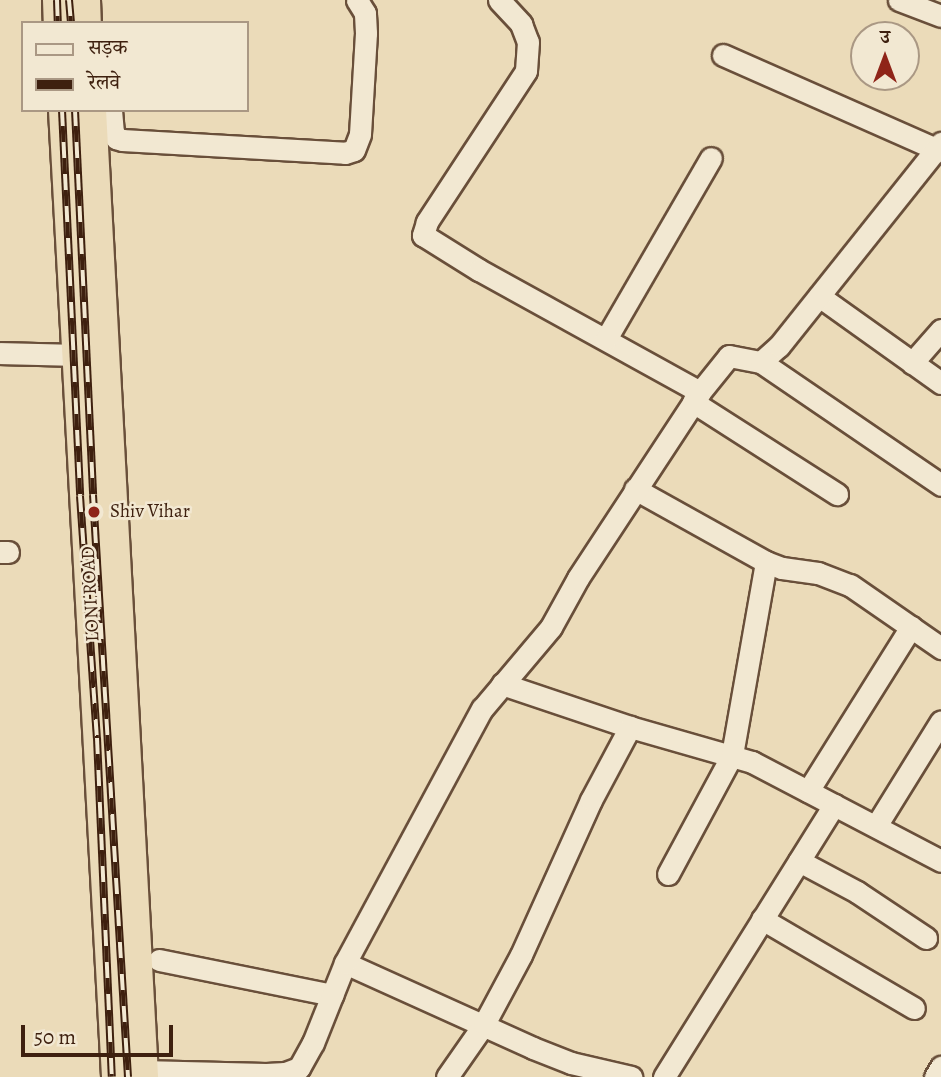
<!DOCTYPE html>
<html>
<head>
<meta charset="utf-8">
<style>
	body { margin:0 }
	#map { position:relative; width:941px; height:1077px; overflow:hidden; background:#ebdbb9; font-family:Alegreya,"Noto Serif Devanagari",serif }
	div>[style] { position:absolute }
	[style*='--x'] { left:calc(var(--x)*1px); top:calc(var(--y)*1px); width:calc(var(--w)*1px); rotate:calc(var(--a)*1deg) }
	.roads { filter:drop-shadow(2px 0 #694f3a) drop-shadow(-2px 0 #694f3a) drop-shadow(0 2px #694f3a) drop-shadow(0 -2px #694f3a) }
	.minor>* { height:21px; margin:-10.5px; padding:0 10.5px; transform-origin:10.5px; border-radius:10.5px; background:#f2e8d2 }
	.highway>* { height:32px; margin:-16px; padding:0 16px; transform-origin:16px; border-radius:16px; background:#ebdbb9 }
	.rail>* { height:8px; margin-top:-4px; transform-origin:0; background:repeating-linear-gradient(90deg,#f2e8d2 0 16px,#3e200f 0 32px); box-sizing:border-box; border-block:2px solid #3e200f }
	.dots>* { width:19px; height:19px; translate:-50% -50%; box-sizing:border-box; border:4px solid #f2e8d2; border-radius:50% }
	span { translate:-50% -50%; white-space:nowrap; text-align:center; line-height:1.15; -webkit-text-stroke:5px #f2e8d2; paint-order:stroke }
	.poi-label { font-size:19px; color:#3e200f }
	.left { translate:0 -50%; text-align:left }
	.street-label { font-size:19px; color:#3e200f }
	.legend { position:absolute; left:21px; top:21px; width:228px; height:91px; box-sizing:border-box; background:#f2e8d2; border:2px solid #aa9884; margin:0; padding:9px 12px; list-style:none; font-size:21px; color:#3e200f }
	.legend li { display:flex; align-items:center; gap:14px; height:35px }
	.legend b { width:35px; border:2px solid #aa9884 }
	.north { position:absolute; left:850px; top:21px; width:70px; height:70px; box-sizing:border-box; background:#f2e8d2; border:2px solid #aa9884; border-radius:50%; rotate:0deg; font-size:19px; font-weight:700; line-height:28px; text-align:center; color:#3e200f }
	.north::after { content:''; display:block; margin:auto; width:24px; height:32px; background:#8f2418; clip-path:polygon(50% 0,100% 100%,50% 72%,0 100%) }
	.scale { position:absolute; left:21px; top:1025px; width:152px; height:32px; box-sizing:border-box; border:4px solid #3e200f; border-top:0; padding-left:9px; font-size:21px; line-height:24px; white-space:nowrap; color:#3e200f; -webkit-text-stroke:5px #f2e8d2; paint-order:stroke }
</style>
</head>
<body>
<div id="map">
	<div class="roads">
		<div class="minor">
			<div style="--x:499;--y:0;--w:33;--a:47"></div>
			<div style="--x:521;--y:24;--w:19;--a:69"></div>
			<div style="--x:528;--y:42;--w:29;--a:94"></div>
			<div style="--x:526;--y:71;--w:181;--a:123.3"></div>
			<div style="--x:427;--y:222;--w:14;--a:107"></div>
			<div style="--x:423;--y:235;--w:66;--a:32"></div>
			<div style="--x:479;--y:270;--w:252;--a:28.9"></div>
			<div style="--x:899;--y:0;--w:45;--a:20.9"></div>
			<div style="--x:723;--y:55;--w:238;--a:23.8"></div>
			<div style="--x:111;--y:110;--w:22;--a:85"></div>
			<div style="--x:113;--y:132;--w:7;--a:63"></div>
			<div style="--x:116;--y:138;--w:6;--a:18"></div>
			<div style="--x:122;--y:140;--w:223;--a:3.3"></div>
			<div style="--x:345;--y:153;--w:9;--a:-18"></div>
			<div style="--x:354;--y:150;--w:17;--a:-69"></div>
			<div style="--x:360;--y:134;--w:101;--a:-86.6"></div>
			<div style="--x:366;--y:33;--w:20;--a:-93"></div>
			<div style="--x:365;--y:13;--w:15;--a:-122"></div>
			<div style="--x:819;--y:296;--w:150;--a:35.5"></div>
			<div style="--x:606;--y:339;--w:209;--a:-59.9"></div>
			<div style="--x:0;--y:353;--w:78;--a:1.5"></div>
			<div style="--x:761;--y:362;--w:218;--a:34.3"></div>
			<div style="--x:912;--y:363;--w:44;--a:-48.7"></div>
			<div style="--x:693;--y:402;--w:171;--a:32.6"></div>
			<div style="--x:635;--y:489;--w:150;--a:29.1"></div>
			<div style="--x:0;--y:552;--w:8;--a:0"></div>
			<div style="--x:502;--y:684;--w:135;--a:18.6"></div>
			<div style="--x:630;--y:727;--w:127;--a:16"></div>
			<div style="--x:752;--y:762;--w:213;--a:27.6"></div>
			<div style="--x:808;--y:791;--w:194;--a:-57.9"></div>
			<div style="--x:876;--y:826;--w:123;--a:-58.2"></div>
			<div style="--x:799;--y:861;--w:66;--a:28.1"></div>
			<div style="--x:857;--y:892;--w:83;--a:33.7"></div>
			<div style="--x:668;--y:874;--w:135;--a:-61.7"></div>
			<div style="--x:732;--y:755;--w:196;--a:-80"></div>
			<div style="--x:766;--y:562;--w:17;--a:21"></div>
			<div style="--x:782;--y:568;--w:36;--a:8"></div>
			<div style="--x:818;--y:573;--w:34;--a:21"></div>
			<div style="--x:850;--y:585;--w:111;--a:34.7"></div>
			<div style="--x:762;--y:919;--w:176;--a:30.4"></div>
			<div style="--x:159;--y:960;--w:177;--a:11.4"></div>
			<div style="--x:345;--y:963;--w:206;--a:24.3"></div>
			<div style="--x:533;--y:1048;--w:41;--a:21.5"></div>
			<div style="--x:571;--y:1063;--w:62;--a:13.1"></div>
			<div style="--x:141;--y:1071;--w:125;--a:1.4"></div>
			<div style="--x:266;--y:1074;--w:19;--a:-3"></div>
			<div style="--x:285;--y:1073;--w:15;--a:-20"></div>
			<div style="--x:299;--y:1068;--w:29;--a:-61"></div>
			<div style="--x:313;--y:1043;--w:86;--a:-68.2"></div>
			<div style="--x:345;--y:963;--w:289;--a:-61.7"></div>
			<div style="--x:482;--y:709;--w:107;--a:-49.9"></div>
			<div style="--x:551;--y:627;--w:56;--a:-61.1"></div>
			<div style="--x:578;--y:578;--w:222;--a:-56.7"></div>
			<div style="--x:700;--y:392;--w:46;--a:-51.1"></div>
			<div style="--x:729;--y:356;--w:33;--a:11"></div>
			<div style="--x:761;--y:362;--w:24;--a:-42"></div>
			<div style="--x:779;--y:346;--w:260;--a:-51.4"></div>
			<div style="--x:447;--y:1077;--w:65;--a:-55.1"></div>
			<div style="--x:484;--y:1024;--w:78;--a:-61.8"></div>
			<div style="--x:521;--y:955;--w:170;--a:-65.7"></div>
			<div style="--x:591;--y:800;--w:83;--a:-61.9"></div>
			<div style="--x:664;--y:1077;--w:321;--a:-58"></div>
			<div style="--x:935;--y:1077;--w:12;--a:-59"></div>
		</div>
		<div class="highway">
			<div style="--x:59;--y:0;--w:23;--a:88"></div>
			<div style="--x:84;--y:0;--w:23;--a:88"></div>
			<div style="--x:65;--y:110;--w:968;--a:86.86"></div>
			<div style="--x:90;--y:110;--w:968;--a:86.92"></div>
		</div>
	</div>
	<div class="rail">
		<div style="--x:57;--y:0;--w:23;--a:88"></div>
		<div style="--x:69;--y:0;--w:23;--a:85"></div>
		<div style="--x:62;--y:110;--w:386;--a:87.3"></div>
		<div style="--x:80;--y:496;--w:243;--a:86"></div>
		<div style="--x:97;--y:738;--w:339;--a:87.5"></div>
		<div style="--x:75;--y:110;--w:385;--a:87.3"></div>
		<div style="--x:93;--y:495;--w:583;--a:86.56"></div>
	</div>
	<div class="dots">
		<div style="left:94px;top:512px;background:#8f2418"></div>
	</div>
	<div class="poi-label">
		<span class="left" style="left:110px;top:512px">Shiv Vihar</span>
	</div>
	<div class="street-label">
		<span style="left:91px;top:594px;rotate:-93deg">LONI ROAD</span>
	</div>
	<ul class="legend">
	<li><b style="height:9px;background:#f2e8d2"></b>सड़क</li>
	<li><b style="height:9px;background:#3e200f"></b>रेलवे</li>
	</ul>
	<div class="north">उ</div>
	<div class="scale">50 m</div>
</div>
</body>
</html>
